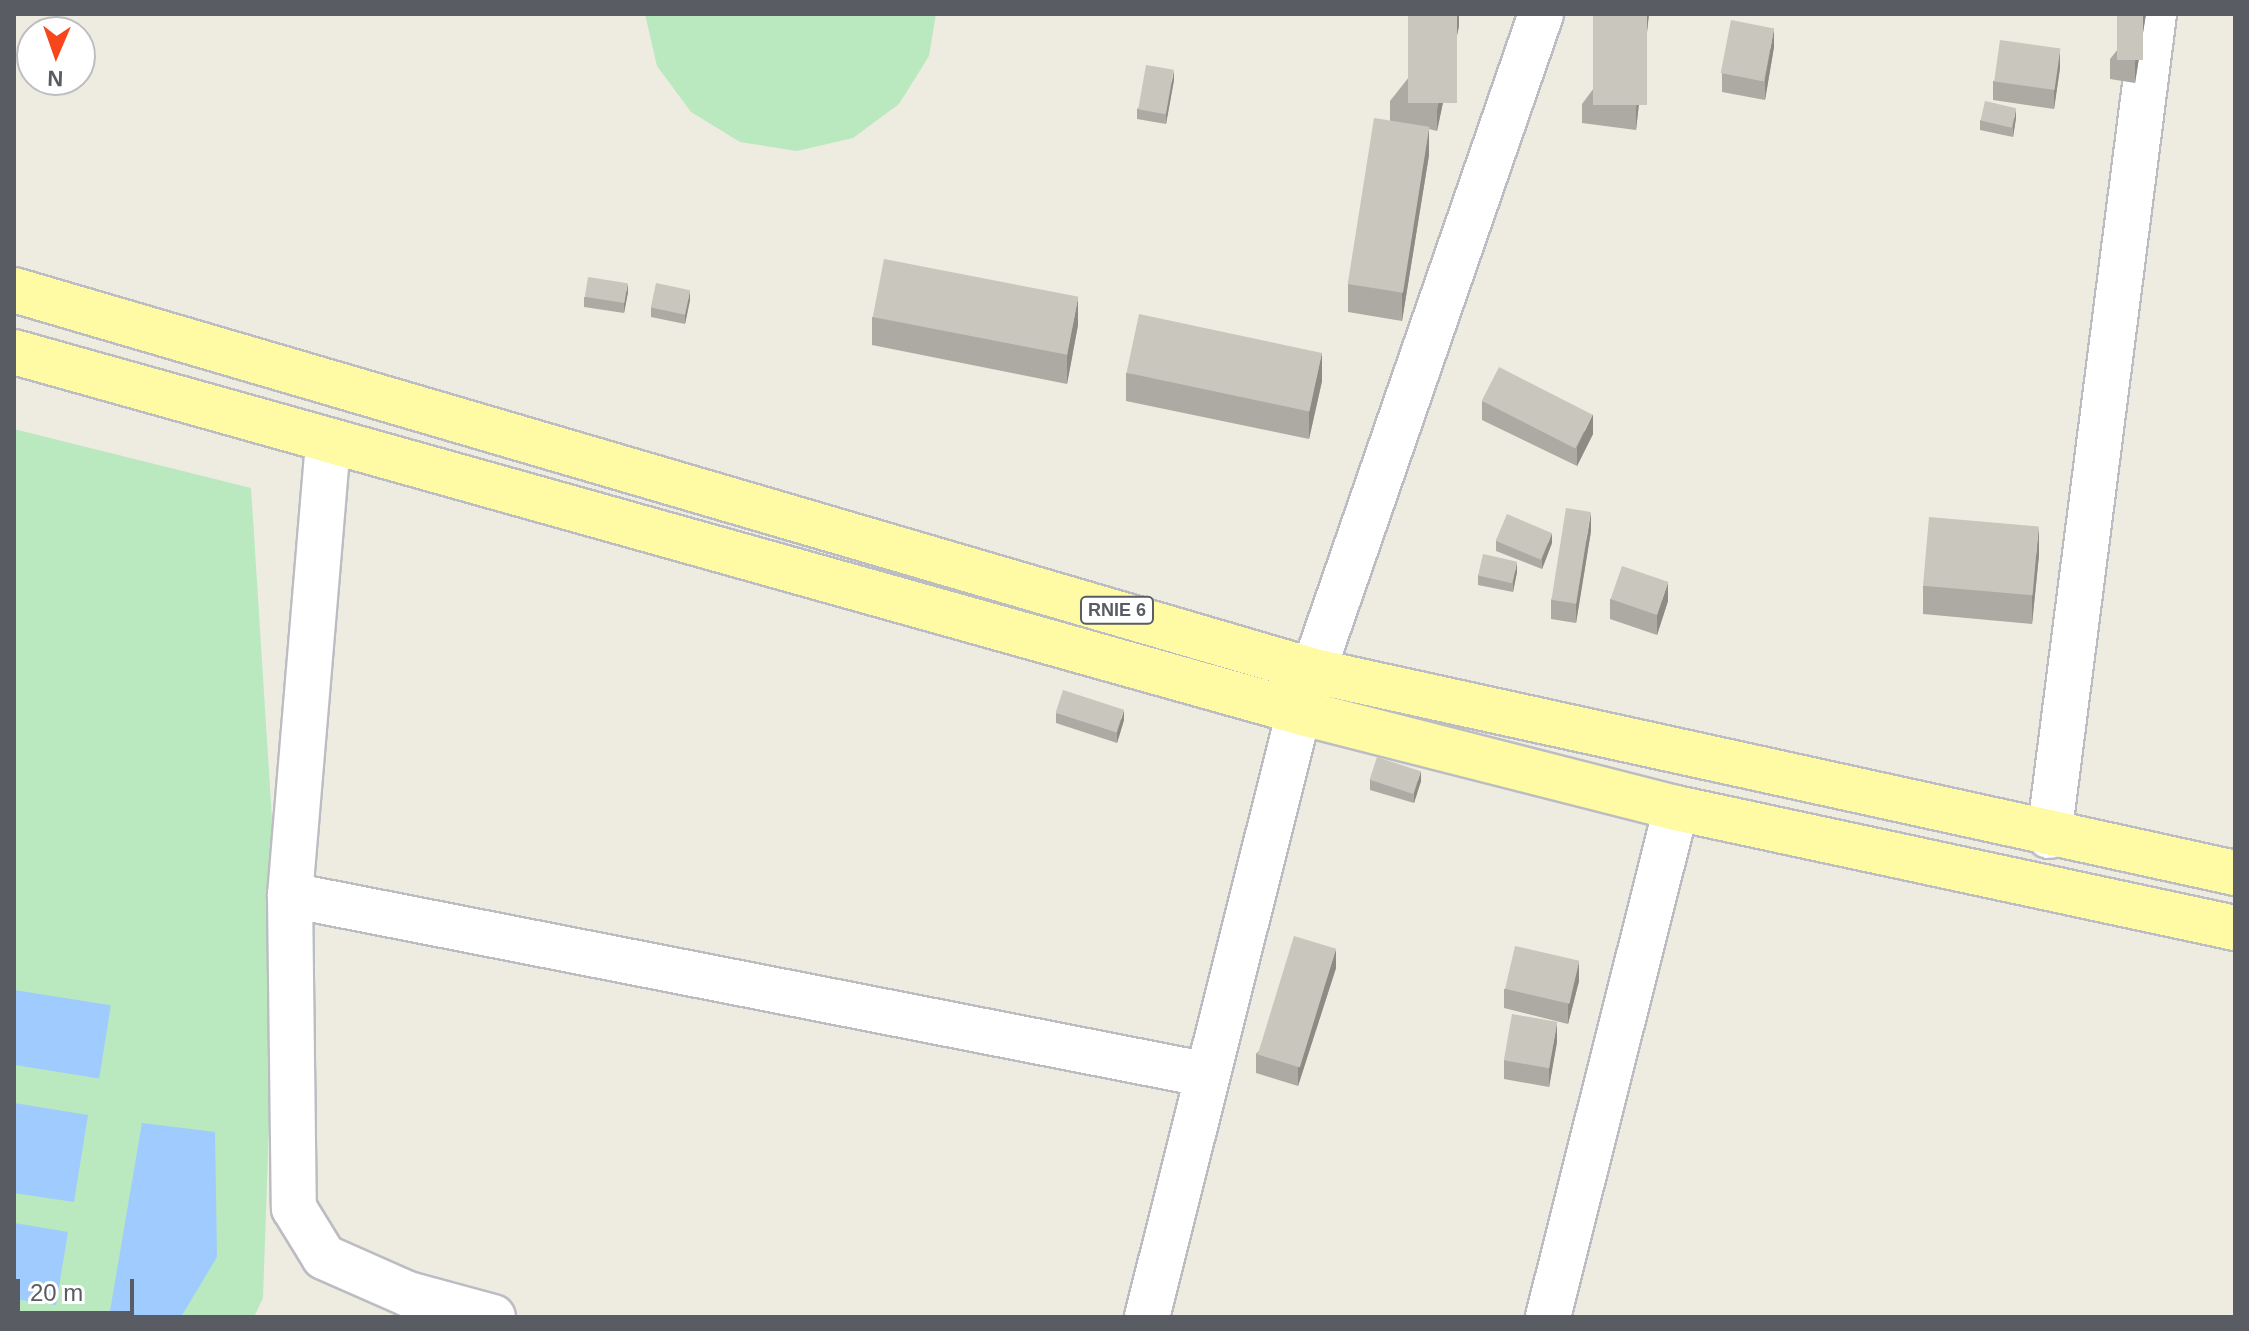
<!DOCTYPE html>
<html>
<head>
<meta charset="utf-8">
<style>
	body { margin:0 }
	#map { position:relative; width:2249px; height:1331px; overflow:hidden; background:#eeece0; font-family:Helvetica,sans-serif }
	div>[style] { position:absolute }
	[style*='--x'] { left:calc(var(--x)*1px); top:calc(var(--y)*1px); width:calc(var(--w)*1px); rotate:calc(var(--a)*1deg) }
	.green>* { inset:0; background:#bae8bf }
	.water>* { inset:0; background:#9fcbff; transform-origin:0 0 }
	.roads { filter:drop-shadow(2px 0 #bbbdc3) drop-shadow(-2px 0 #bbbdc3) drop-shadow(0 2px #bbbdc3) drop-shadow(0 -2px #bbbdc3) }
	.minor>* { height:44px; margin:-22px; padding:0 22px; transform-origin:22px; border-radius:22px; background:#fff }
	.major>* { height:44px; margin:-22px; padding:0 22px; transform-origin:22px; border-radius:22px; background:#fffaa4 }
	.wall>* { inset:0; background:#acaaa3 }
	.shaded-wall>* { inset:0; background:#8c8b84 }
	.building>* { inset:0; background:#c8c6bd; transform-origin:0 0 }
	span { translate:-50% -50%; white-space:nowrap; text-align:center; line-height:1.15; -webkit-text-stroke:7px #fff; paint-order:stroke }
	.shield-label span { padding:2px 6px; background:#fff; border:2px solid; border-radius:6px; -webkit-text-stroke-width:0 }
	.shield-label { font-size:18px; color:#595c63; font-weight:700 }
	.frame { position:absolute; inset:0; border:16px solid #595c63; pointer-events:none }
	.north { position:absolute; left:16px; top:16px; width:80px; height:80px; box-sizing:border-box; background:#fff; border:2px solid #bdbec1; border-radius:50%; rotate:182deg; font-size:22px; font-weight:700; line-height:32px; text-align:center; color:#595c63 }
	.north::after { content:''; display:block; margin:auto; width:28px; height:36px; background:#f7451c; clip-path:polygon(50% 0,100% 100%,50% 72%,0 100%) }
	.scale { position:absolute; left:16px; top:1279px; width:118px; height:36px; box-sizing:border-box; border:4px solid #595c63; border-top:0; padding-left:10px; font-size:24px; line-height:28px; white-space:nowrap; color:#595c63; -webkit-text-stroke:6px #fff; paint-order:stroke }
</style>
</head>
<body>
<div id="map">
	<div class="green">
		<div style="clip-path:polygon(645px 14px,936px 14px,929px 56px,899px 104px,853px 138px,797px 151px,740px 142px,691px 112px,657px 66px)"></div>
		<div style="clip-path:polygon(14px 429px,251px 488px,277px 898px,263px 1298px,254px 1317px,14px 1317px)"></div>
	</div>
	<div class="water">
		<div style="left:14px;top:990px;width:98px;height:74px;rotate:9deg"></div>
		<div style="clip-path:polygon(14px 1103px,88px 1115px,74px 1202px,14px 1193px)"></div>
		<div style="clip-path:polygon(142px 1123px,215px 1132px,217px 1257px,181px 1317px,109px 1317px)"></div>
		<div style="clip-path:polygon(14px 1223px,68px 1232px,56px 1305px,14px 1299px)"></div>
	</div>
	<div class="roads">
		<div class="minor">
			<div style="--x:328;--y:443;--w:454;--a:94.8"></div>
			<div style="--x:290;--y:895;--w:313;--a:89.3"></div>
			<div style="--x:294;--y:1208;--w:57;--a:58.5"></div>
			<div style="--x:324;--y:1257;--w:92;--a:23.8"></div>
			<div style="--x:408;--y:1294;--w:88;--a:15.1"></div>
			<div style="--x:2049;--y:836;--w:829;--a:-82.72"></div>
			<div style="--x:290;--y:895;--w:935;--a:11.09"></div>
			<div style="--x:1147;--y:1317;--w:624;--a:-75.9"></div>
			<div style="--x:1299;--y:712;--w:739;--a:-70.88"></div>
			<div style="--x:1548;--y:1317;--w:525;--a:-75.88"></div>
		</div>
		<div class="major">
			<div style="--x:14;--y:290;--w:1355;--a:16.33"></div>
			<div style="--x:1314;--y:671;--w:943;--a:12.37"></div>
			<div style="--x:14;--y:352;--w:1334;--a:15.65"></div>
			<div style="--x:1299;--y:712;--w:389;--a:14.3"></div>
			<div style="--x:1676;--y:808;--w:572;--a:12.12"></div>
		</div>
	</div>
	<div class="wall">
		<div style="clip-path:polygon(1459px 14px,1459px 26px,1437px 131px,1429px 129px,1429px 155px,1402px 321px,1348px 312px,1348px 284px,1390px 120px,1390px 101px)"></div>
		<div style="clip-path:polygon(1649px 14px,1636px 130px,1582px 123px,1582px 104px)"></div>
		<div style="clip-path:polygon(2146px 14px,2135px 83px,2110px 79px,2110px 59px)"></div>
		<div style="clip-path:polygon(1774px 47px,1765px 100px,1722px 92px,1722px 73px)"></div>
		<div style="clip-path:polygon(2060px 68px,2054px 109px,1993px 100px,1993px 81px)"></div>
		<div style="clip-path:polygon(1174px 80px,1166px 124px,1137px 119px,1137px 109px)"></div>
		<div style="clip-path:polygon(2016px 118px,2013px 137px,1980px 130px,1980px 120px)"></div>
		<div style="clip-path:polygon(628px 292px,624px 313px,584px 307px,584px 297px)"></div>
		<div style="clip-path:polygon(690px 300px,685px 324px,651px 317px,651px 307px)"></div>
		<div style="clip-path:polygon(872px 317px,1078px 325px,1067px 384px,872px 345px)"></div>
		<div style="clip-path:polygon(1126px 373px,1322px 381px,1309px 439px,1126px 401px)"></div>
		<div style="clip-path:polygon(1482px 401px,1593px 434px,1577px 466px,1482px 420px)"></div>
		<div style="clip-path:polygon(1591px 531px,1576px 623px,1551px 619px,1551px 600px)"></div>
		<div style="clip-path:polygon(1496px 541px,1552px 543px,1542px 569px,1496px 551px)"></div>
		<div style="clip-path:polygon(2039px 555px,2032px 624px,1923px 614px,1923px 586px)"></div>
		<div style="clip-path:polygon(1517px 572px,1513px 592px,1478px 585px,1478px 575px)"></div>
		<div style="clip-path:polygon(1610px 599px,1668px 601px,1657px 635px,1610px 619px)"></div>
		<div style="clip-path:polygon(1056px 713px,1124px 720px,1117px 743px,1056px 723px)"></div>
		<div style="clip-path:polygon(1370px 780px,1421px 781px,1414px 803px,1370px 790px)"></div>
		<div style="clip-path:polygon(1336px 968px,1298px 1086px,1256px 1073px,1256px 1054px)"></div>
		<div style="clip-path:polygon(1579px 981px,1568px 1024px,1504px 1008px,1504px 989px)"></div>
		<div style="clip-path:polygon(1557px 1042px,1549px 1087px,1504px 1079px,1504px 1060px)"></div>
	</div>
	<div class="shaded-wall">
		<div style="clip-path:polygon(1457px 14px,1459px 14px,1459px 26px,1437px 131px,1437px 111px)"></div>
		<div style="clip-path:polygon(1647px 14px,1649px 14px,1636px 130px,1636px 110px)"></div>
		<div style="clip-path:polygon(2143px 14px,2146px 14px,2135px 83px,2135px 63px)"></div>
		<div style="clip-path:polygon(1774px 28px,1774px 47px,1765px 100px,1765px 80px)"></div>
		<div style="clip-path:polygon(2060px 48px,2060px 68px,2054px 109px,2054px 90px)"></div>
		<div style="clip-path:polygon(1174px 70px,1174px 80px,1166px 124px,1166px 114px)"></div>
		<div style="clip-path:polygon(2016px 108px,2016px 118px,2013px 137px,2013px 127px)"></div>
		<div style="clip-path:polygon(1429px 127px,1429px 155px,1402px 321px,1402px 293px)"></div>
		<div style="clip-path:polygon(628px 283px,628px 292px,624px 313px,624px 303px)"></div>
		<div style="clip-path:polygon(690px 290px,690px 300px,685px 324px,685px 315px)"></div>
		<div style="clip-path:polygon(1078px 297px,1078px 325px,1067px 384px,1067px 356px)"></div>
		<div style="clip-path:polygon(1322px 352px,1322px 381px,1309px 439px,1309px 410px)"></div>
		<div style="clip-path:polygon(1593px 414px,1593px 434px,1577px 466px,1577px 447px)"></div>
		<div style="clip-path:polygon(1591px 512px,1591px 531px,1576px 623px,1576px 604px)"></div>
		<div style="clip-path:polygon(2039px 526px,2039px 555px,2032px 624px,2032px 596px)"></div>
		<div style="clip-path:polygon(1552px 533px,1552px 543px,1542px 569px,1542px 559px)"></div>
		<div style="clip-path:polygon(1517px 562px,1517px 572px,1513px 592px,1513px 582px)"></div>
		<div style="clip-path:polygon(1668px 582px,1668px 601px,1657px 635px,1657px 616px)"></div>
		<div style="clip-path:polygon(1124px 710px,1124px 720px,1117px 743px,1117px 733px)"></div>
		<div style="clip-path:polygon(1421px 771px,1421px 781px,1414px 803px,1414px 793px)"></div>
		<div style="clip-path:polygon(1336px 949px,1336px 968px,1298px 1086px,1298px 1067px)"></div>
		<div style="clip-path:polygon(1579px 961px,1579px 981px,1568px 1024px,1568px 1005px)"></div>
		<div style="clip-path:polygon(1557px 1022px,1557px 1042px,1549px 1087px,1549px 1068px)"></div>
	</div>
	<div class="building">
		<div style="left:1408px;top:14px;width:49px;height:89px"></div>
		<div style="left:1593px;top:14px;width:54px;height:91px"></div>
		<div style="left:2117px;top:14px;width:26px;height:46px"></div>
		<div style="left:1731px;top:20px;width:44px;height:54px;rotate:11deg"></div>
		<div style="left:2000px;top:40px;width:61px;height:42px;rotate:8deg"></div>
		<div style="left:1146px;top:65px;width:28px;height:45px;rotate:10deg"></div>
		<div style="left:1985px;top:101px;width:32px;height:20px;rotate:13deg"></div>
		<div style="left:1374px;top:118px;width:56px;height:168px;rotate:9deg"></div>
		<div style="left:884px;top:259px;width:198px;height:59px;rotate:11deg"></div>
		<div style="left:588px;top:277px;width:40px;height:20px;rotate:9deg"></div>
		<div style="left:656px;top:283px;width:35px;height:25px;rotate:12deg"></div>
		<div style="left:1139px;top:314px;width:187px;height:60px;rotate:12deg"></div>
		<div style="left:1499px;top:367px;width:105px;height:38px;rotate:27deg"></div>
		<div style="left:1566px;top:508px;width:25px;height:93px;rotate:9deg"></div>
		<div style="left:1507px;top:514px;width:49px;height:29px;rotate:23deg"></div>
		<div style="left:1929px;top:517px;width:110px;height:69px;rotate:5deg"></div>
		<div style="left:1483px;top:554px;width:35px;height:22px;rotate:13deg"></div>
		<div style="left:1622px;top:566px;width:49px;height:35px;rotate:19deg"></div>
		<div style="left:1063px;top:690px;width:64px;height:24px;rotate:18deg"></div>
		<div style="left:1377px;top:757px;width:46px;height:24px;rotate:18deg"></div>
		<div style="left:1294px;top:936px;width:44px;height:124px;rotate:17deg"></div>
		<div style="left:1515px;top:946px;width:66px;height:44px;rotate:13deg"></div>
		<div style="left:1512px;top:1014px;width:46px;height:47px;rotate:10deg"></div>
	</div>
	<div class="shield-label">
		<span style="left:1117px;top:610px">RNIE 6</span>
	</div>
	<div class="frame"></div>
	<div class="north">N</div>
	<div class="scale">20 m</div>
</div>
</body>
</html>
